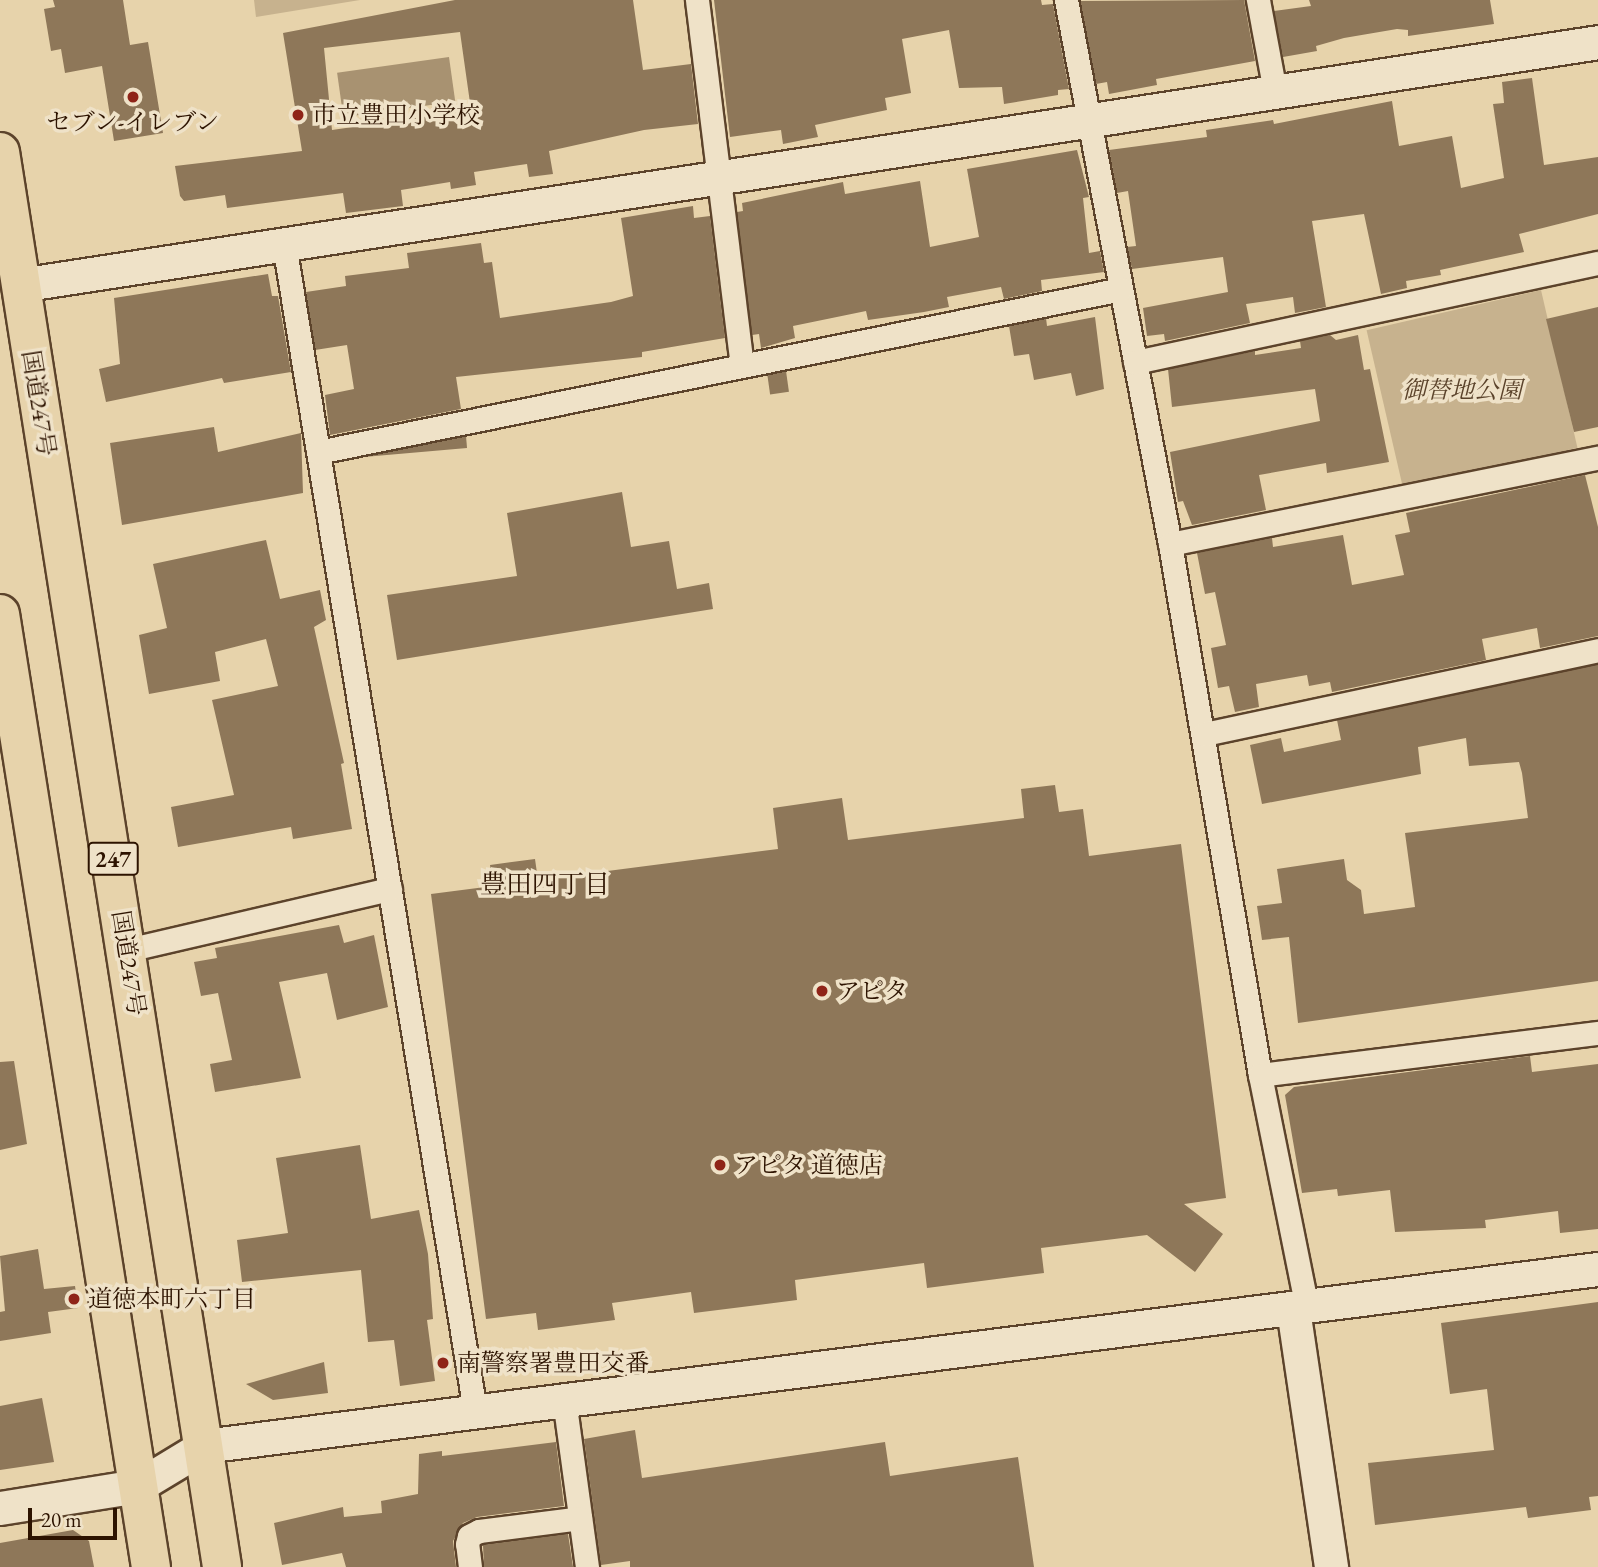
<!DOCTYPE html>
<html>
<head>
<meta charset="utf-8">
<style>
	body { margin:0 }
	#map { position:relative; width:1598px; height:1567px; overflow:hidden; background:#e7d3ab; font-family:"EB Garamond","Noto Serif JP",serif }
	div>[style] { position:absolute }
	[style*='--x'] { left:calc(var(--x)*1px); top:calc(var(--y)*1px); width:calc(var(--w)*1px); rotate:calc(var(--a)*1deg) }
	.green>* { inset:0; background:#c7b28e; transform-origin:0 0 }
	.water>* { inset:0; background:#a89271; transform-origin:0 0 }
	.building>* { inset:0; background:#8e7759; transform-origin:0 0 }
	.roads { filter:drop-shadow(2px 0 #5c432b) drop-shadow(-2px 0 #5c432b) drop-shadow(0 2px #5c432b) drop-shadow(0 -2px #5c432b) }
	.street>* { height:23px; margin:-11.5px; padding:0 11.5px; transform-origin:11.5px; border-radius:11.5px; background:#efe2c8 }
	.secondary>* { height:33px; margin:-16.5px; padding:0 16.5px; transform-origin:16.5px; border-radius:16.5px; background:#efe2c8 }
	.highway>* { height:38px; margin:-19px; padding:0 19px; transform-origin:19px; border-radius:19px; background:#e7d3ab }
	.dots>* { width:19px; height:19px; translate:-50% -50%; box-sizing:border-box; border:4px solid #efe2c8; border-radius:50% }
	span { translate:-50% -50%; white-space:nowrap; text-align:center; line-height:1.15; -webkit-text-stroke:7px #efe2c8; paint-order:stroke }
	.shield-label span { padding:2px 5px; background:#efe2c8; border:2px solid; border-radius:5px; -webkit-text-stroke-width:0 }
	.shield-label { font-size:23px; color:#2d1300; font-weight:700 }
	.poi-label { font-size:24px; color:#2d1300 }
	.left { translate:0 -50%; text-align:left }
	.park-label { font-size:24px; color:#5b432b; font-style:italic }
	.street-label { font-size:24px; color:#2d1300 }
	.neighbourhood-label { font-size:26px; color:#2d1300 }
	.scale { position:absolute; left:28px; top:1508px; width:89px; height:32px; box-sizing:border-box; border:4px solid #2d1300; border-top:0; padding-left:9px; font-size:21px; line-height:24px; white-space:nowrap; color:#2d1300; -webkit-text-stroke:5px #efe2c8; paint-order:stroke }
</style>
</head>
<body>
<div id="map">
	<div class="green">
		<div style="clip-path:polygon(254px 0,360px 0,256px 17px)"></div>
		<div style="left:1541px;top:290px;width:162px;height:179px;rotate:77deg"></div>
	</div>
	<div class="water">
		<div style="left:449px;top:57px;width:45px;height:113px;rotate:82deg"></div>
	</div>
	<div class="building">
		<div style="clip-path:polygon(53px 0,123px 0,130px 45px,148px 42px,163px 133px,114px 141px,102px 66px,65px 73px,61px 49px,51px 51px,44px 9px,55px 7px)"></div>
		<div style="clip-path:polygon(evenodd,455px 0,633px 0,643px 70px,691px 64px,698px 124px,644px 130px,549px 151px,553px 174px,529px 177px,527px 164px,474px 172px,476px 185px,451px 189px,450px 182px,401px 190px,403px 206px,346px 213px,343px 193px,227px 208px,225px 195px,184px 201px,180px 196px,175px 166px,302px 151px,283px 33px,455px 0,460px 32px,471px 110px,332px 130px,324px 48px,460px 32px)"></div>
		<div style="clip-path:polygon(714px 0,1041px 0,1042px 5px,1053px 4px,1069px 89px,1058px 90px,1058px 95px,1004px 104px,1002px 87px,959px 88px,949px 30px,902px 39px,911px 93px,885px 98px,887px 110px,815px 125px,818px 137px,783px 144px,781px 130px,730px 137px)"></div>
		<div style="clip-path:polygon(1244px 0,1255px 61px,1156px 79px,1157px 85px,1109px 94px,1107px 82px,1096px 84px,1080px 1px)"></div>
		<div style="clip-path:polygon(1309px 0,1490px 0,1494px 24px,1408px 36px,1408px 30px,1397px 29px,1344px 38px,1316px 46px,1317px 51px,1283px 57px,1274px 11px,1311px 6px)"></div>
		<div style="clip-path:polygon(1532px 78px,1544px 165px,1598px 157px,1598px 214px,1519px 234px,1524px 252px,1440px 270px,1441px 275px,1406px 281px,1407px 288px,1381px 294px,1364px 214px,1312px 221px,1326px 307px,1295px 313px,1293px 297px,1246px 304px,1250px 323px,1165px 341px,1164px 334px,1147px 336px,1143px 308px,1228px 292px,1223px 257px,1132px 269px,1127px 247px,1136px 246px,1128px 191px,1117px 193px,1109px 150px,1207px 137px,1206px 130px,1273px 120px,1274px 124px,1392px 101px,1399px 146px,1452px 136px,1461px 188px,1504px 178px,1493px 104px,1504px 103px,1502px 82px)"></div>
		<div style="clip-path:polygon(1077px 150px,1089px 197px,1083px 198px,1089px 253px,1100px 251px,1104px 272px,1041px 280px,1042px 291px,1004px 299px,1001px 287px,947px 297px,949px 307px,924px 312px,868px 320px,866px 311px,793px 326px,795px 338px,761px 348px,759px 334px,752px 335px,737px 212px,743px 211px,742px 203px,843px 182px,845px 194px,920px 181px,930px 247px,979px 237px,967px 169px)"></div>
		<div style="clip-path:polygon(693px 206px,694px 218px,710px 216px,725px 338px,642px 352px,642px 357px,456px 377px,461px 409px,330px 435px,325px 395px,354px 389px,347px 345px,315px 350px,306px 292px,346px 286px,345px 276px,409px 268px,407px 253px,481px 243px,484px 263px,492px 262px,500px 318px,611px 302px,633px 296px,621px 218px)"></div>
		<div style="clip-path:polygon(268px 274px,272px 296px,278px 296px,291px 372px,224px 383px,222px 378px,106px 402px,99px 369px,120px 364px,114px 298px)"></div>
		<div style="clip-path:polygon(1598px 307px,1598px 427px,1574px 432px,1546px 319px)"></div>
		<div style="clip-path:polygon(1095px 317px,1104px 389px,1076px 396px,1071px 373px,1034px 380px,1029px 354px,1014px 356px,1009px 326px,1046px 318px,1047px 326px)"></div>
		<div style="clip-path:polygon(1330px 335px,1336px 340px,1358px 335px,1364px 370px,1370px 369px,1389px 462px,1327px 473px,1326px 463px,1259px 475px,1266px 510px,1192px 525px,1183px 501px,1178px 502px,1170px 452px,1320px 421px,1315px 389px,1172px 407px,1168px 369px,1255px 351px,1255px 355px,1301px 348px,1300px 341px)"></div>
		<div style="left:786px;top:371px;width:21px;height:19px;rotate:82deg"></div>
		<div style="clip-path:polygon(214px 427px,218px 452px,301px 433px,303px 493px,122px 525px,110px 443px)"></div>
		<div style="left:466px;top:436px;width:12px;height:121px;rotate:85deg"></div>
		<div style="clip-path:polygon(1585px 475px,1598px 527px,1598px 636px,1540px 648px,1537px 628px,1482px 639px,1486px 660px,1332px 692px,1330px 682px,1309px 686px,1307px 675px,1256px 684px,1259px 707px,1235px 712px,1229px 686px,1218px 688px,1211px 648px,1226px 645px,1215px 592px,1205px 594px,1197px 553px,1272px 538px,1273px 547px,1343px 535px,1352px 585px,1404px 575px,1395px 535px,1410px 532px,1406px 513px)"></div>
		<div style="clip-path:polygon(622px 492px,631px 547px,669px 541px,677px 589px,709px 583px,713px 609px,397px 660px,387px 595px,517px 576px,507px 513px)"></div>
		<div style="clip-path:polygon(266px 540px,280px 599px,320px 590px,326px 620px,314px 627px,344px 763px,341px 764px,352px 829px,293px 839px,291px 827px,178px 847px,171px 807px,234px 795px,212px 700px,278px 686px,266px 639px,215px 652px,220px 681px,149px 694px,139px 635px,167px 628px,153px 564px)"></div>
		<div style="clip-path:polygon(1598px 664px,1598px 981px,1298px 1023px,1289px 937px,1262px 940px,1257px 906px,1282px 903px,1277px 869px,1344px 859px,1347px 880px,1361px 890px,1364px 914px,1415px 907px,1405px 833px,1528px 818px,1522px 773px,1519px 762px,1469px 766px,1466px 738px,1418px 747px,1421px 774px,1262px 804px,1250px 745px,1281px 738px,1284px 752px,1341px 740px,1337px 720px)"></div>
		<div style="clip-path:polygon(1055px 785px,1059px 812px,1083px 809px,1089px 856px,1181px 844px,1226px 1198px,1184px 1204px,1223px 1234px,1195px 1272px,1147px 1235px,1041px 1248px,1044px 1273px,927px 1288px,924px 1263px,795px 1280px,797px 1300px,694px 1313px,691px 1292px,612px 1303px,615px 1320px,538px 1330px,536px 1313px,486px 1319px,431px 894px,493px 886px,490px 865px,535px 859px,538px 880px,778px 849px,773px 808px,842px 798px,848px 840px,1024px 818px,1021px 789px)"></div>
		<div style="clip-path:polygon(339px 925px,344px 943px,374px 935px,388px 1007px,337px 1020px,327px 973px,279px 982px,301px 1078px,215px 1092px,210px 1064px,232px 1060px,218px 993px,201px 996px,194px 962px,217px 958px,215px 948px)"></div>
		<div style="clip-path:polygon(1530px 1056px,1532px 1072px,1598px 1064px,1598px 1229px,1560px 1233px,1558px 1211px,1485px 1220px,1486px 1228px,1395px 1232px,1390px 1190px,1338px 1196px,1337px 1189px,1302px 1193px,1285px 1095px,1294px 1087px)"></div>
		<div style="clip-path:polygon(14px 1061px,27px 1144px,0 1150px,0 1062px)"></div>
		<div style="clip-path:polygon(360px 1145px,371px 1219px,419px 1210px,428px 1254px,433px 1319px,427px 1320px,435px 1381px,400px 1386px,394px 1340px,368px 1342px,361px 1270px,242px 1282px,237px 1240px,288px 1233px,276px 1158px)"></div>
		<div style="clip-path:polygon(38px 1249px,44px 1289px,75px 1286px,78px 1308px,48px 1312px,51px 1333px,0 1341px,0 1312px,5px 1311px,0 1256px)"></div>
		<div style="clip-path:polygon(1598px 1302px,1598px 1496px,1589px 1497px,1591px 1510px,1528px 1518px,1526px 1507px,1375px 1525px,1368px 1463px,1494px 1450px,1487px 1389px,1450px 1394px,1441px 1323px)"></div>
		<div style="clip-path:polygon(324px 1362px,328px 1393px,273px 1400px,246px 1384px)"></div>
		<div style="clip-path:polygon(42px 1398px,54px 1462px,0 1470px,0 1406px)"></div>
		<div style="clip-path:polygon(635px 1430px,642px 1478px,885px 1442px,890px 1476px,1018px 1457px,1034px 1567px,630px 1567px,630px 1561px,601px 1565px,584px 1439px)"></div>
		<div style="clip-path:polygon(556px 1442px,564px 1506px,477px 1517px,463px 1523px,453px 1541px,456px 1567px,346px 1567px,342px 1553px,282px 1565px,274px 1523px,343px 1507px,344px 1517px,382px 1513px,381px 1501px,418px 1494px,419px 1454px,442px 1451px,442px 1456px)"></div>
		<div style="clip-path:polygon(73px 1530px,89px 1541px,94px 1567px,0 1567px,0 1543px)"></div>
		<div style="clip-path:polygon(568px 1534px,573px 1567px,484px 1567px,483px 1545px)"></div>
	</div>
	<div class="roads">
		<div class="street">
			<div style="--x:697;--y:0;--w:368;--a:83"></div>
			<div style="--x:1066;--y:0;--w:554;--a:79.18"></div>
			<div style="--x:1170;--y:544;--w:539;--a:80.38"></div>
			<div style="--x:1260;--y:1075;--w:238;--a:78.6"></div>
			<div style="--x:1258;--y:0;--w:94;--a:79.5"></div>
			<div style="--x:284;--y:244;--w:1183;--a:80.7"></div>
			<div style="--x:1135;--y:362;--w:473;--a:-12.1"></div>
			<div style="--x:318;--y:452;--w:819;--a:-11.47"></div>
			<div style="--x:1170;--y:544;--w:437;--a:-11.4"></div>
			<div style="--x:1204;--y:734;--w:403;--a:-12"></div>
			<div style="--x:127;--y:950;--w:270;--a:-13.1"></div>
			<div style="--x:1260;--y:1075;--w:341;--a:-7.1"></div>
			<div style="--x:564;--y:1399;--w:170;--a:82.2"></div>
			<div style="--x:470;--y:1567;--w:23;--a:-97"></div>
			<div style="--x:467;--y:1544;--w:8;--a:-76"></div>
			<div style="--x:469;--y:1536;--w:11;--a:-27"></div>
			<div style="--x:479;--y:1531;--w:102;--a:-7.3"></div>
		</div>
		<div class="secondary">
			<div style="--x:20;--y:285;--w:1597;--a:-8.75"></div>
			<div style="--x:1293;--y:1309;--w:261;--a:81.6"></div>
			<div style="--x:0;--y:1508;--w:140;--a:-9.1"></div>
			<div style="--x:138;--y:1486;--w:77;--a:-31.2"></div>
			<div style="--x:204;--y:1446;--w:1405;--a:-7.24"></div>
		</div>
		<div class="highway">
			<div style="--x:0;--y:152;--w:1432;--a:81.08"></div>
			<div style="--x:0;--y:614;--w:965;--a:81"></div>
		</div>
	</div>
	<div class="dots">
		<div style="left:133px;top:97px;background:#8f2418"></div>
		<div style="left:298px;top:115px;background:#8f2418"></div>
		<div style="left:822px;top:991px;background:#8f2418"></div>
		<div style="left:720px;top:1165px;background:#8f2418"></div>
		<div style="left:74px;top:1299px;background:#8f2418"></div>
		<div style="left:443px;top:1363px;background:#8f2418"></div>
	</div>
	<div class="shield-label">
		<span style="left:113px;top:859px">247</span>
	</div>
	<div class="poi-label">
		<span class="left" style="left:312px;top:115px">市立豊田小学校</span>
		<span style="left:133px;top:122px">セブン-イレブン</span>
		<span class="left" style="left:836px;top:991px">アピタ</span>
		<span class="left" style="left:734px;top:1165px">アピタ 道徳店</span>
		<span class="left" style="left:88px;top:1299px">道徳本町六丁目</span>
		<span class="left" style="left:457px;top:1363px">南警察署豊田交番</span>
	</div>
	<div class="park-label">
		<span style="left:1462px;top:390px">御替地公園</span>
	</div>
	<div class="street-label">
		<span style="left:39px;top:403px;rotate:81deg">国道247号</span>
		<span style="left:129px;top:963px;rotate:81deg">国道247号</span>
	</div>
	<div class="neighbourhood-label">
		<span style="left:545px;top:885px">豊田四丁目</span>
	</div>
	<div class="scale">20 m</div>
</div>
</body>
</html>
